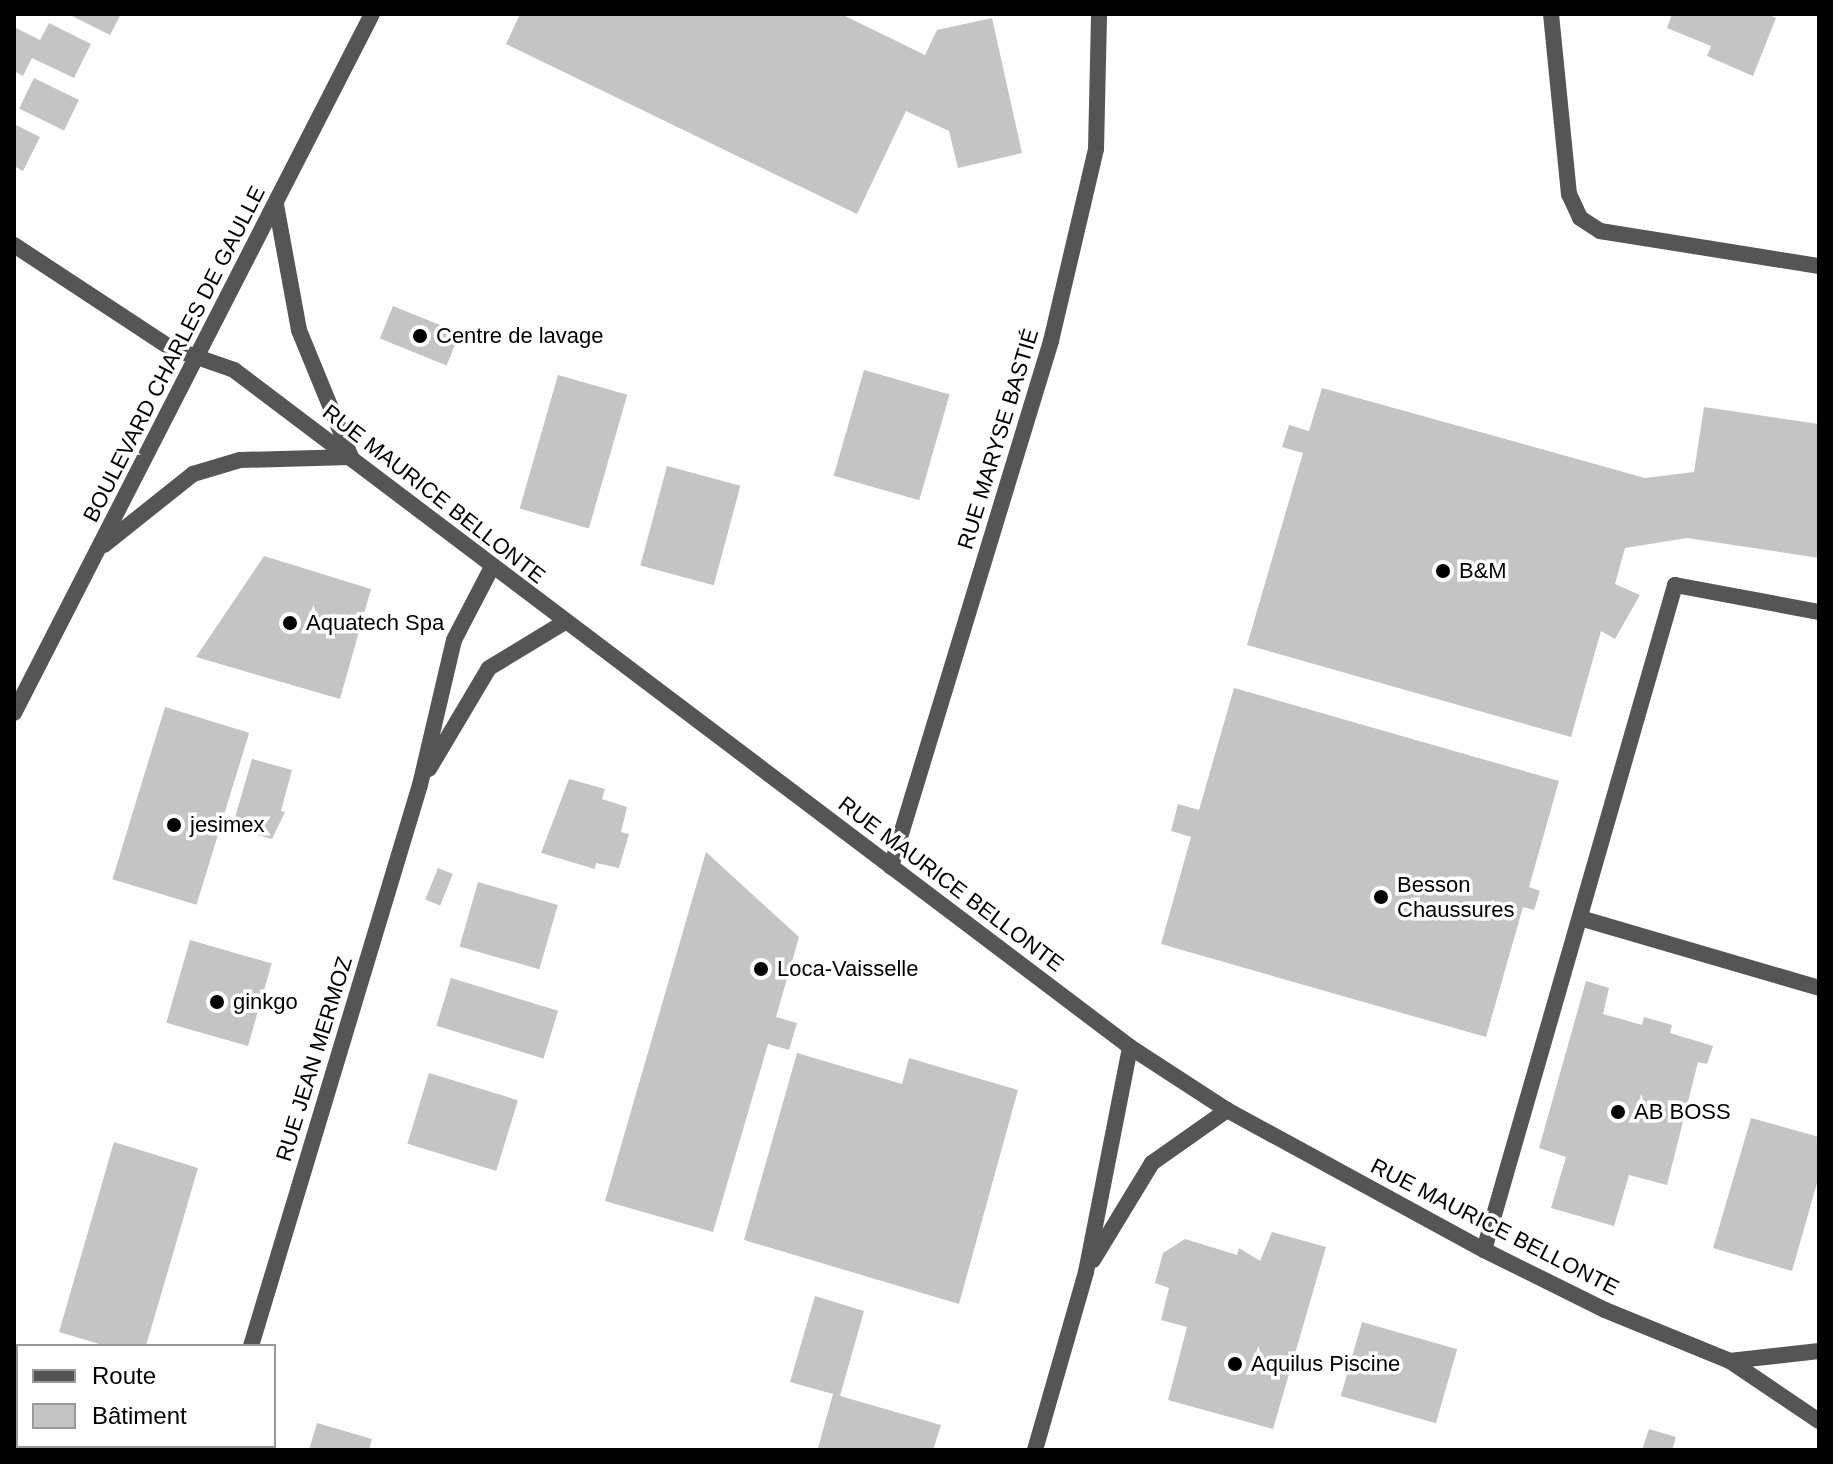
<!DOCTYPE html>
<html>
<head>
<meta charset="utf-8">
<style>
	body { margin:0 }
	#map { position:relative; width:1833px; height:1464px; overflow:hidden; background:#fff; font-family:Arial,sans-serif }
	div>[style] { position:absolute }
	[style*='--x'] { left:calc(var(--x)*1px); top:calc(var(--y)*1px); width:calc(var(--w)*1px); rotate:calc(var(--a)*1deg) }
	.building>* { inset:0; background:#c4c4c4; transform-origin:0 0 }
	.lane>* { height:16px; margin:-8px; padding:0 8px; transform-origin:8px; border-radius:8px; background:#555 }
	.street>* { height:16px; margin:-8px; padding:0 8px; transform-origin:8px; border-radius:8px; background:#555 }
	.dots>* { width:22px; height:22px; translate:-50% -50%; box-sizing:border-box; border:4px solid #fff; border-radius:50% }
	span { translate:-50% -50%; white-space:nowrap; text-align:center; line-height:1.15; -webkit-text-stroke:7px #fff; paint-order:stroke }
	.poi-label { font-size:22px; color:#000 }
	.left { translate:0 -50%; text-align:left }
	.street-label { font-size:22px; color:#000 }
	.frame { position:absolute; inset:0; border:16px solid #000; pointer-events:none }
	.legend { position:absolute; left:16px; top:1344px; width:260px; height:104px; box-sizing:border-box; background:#fff; border:2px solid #999; margin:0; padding:10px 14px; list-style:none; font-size:24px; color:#000 }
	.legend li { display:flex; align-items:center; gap:16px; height:40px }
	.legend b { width:40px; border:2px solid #999 }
</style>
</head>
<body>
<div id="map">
	<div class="building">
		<div style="clip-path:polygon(68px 14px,121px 14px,110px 35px)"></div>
		<div style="clip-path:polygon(520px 14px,841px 14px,925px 55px,937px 30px,992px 18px,1022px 153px,958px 168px,949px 131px,906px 111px,857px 214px,506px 44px)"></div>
		<div style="clip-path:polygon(1672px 14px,1766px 14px,1776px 18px,1753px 76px,1707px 56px,1711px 46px,1667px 28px)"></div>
		<div style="clip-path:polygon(49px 23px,91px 44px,74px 78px,32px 58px,23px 76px,14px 71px,14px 27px,40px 40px)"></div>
		<div style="left:34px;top:78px;width:50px;height:34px;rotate:26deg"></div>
		<div style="clip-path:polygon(14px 124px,40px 137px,23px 171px,14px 166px)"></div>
		<div style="left:393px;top:306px;width:72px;height:35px;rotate:22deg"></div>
		<div style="left:864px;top:370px;width:89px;height:110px;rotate:16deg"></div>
		<div style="left:558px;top:375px;width:72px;height:139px;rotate:16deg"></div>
		<div style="clip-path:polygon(1322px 388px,1645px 478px,1694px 472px,1704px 407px,1819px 424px,1819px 558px,1687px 538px,1625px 548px,1615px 584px,1640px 595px,1615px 639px,1601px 631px,1571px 737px,1247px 645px,1303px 453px,1282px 447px,1289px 425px,1309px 431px)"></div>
		<div style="left:667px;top:466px;width:76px;height:103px;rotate:15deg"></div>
		<div style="clip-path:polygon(264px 556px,371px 589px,340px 699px,196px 657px)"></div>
		<div style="clip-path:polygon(1234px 688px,1559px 781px,1529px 887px,1540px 891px,1534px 910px,1523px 907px,1486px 1037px,1161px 944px,1191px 837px,1171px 831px,1178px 804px,1199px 810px)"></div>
		<div style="left:165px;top:707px;width:88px;height:180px;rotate:17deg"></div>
		<div style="clip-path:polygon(252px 759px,292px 770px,281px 811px,285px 812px,272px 839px,232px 828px)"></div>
		<div style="clip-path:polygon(569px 779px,605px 789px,602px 799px,627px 807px,621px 832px,629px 834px,619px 868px,596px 863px,595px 869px,541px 853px)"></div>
		<div style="clip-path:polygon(706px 852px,799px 937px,776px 1017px,797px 1023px,789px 1050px,768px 1044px,713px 1232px,605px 1201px)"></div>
		<div style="left:438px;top:868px;width:16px;height:34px;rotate:22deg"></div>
		<div style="left:478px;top:882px;width:83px;height:67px;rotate:16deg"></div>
		<div style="left:190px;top:940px;width:85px;height:86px;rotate:16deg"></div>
		<div style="left:451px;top:978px;width:112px;height:50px;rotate:17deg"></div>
		<div style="clip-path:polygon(1586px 981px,1609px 988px,1603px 1014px,1642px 1025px,1644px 1017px,1672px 1025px,1670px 1033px,1713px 1046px,1707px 1064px,1698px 1062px,1667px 1185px,1629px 1175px,1614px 1226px,1551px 1208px,1566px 1157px,1539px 1148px)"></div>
		<div style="clip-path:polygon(797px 1053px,902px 1084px,909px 1058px,1018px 1090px,959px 1304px,744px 1240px)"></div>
		<div style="left:429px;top:1073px;width:93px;height:74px;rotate:17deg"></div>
		<div style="clip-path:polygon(1751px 1118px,1819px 1137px,1819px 1176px,1792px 1271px,1713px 1248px)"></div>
		<div style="clip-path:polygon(114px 1142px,198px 1168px,146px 1346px,106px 1346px,59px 1332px)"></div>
		<div style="clip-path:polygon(1272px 1232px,1326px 1247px,1273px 1429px,1168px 1400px,1187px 1327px,1161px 1320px,1169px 1288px,1155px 1283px,1163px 1253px,1185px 1239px,1237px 1255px,1239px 1248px,1260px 1261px)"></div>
		<div style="clip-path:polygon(815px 1296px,864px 1311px,840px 1396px,941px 1425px,933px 1450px,818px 1448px,833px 1394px,790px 1382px)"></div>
		<div style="left:1362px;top:1322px;width:99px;height:77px;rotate:16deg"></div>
		<div style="clip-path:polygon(317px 1423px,372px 1439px,369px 1450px,309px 1450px)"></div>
		<div style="clip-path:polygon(1649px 1429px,1676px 1437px,1672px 1450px,1642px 1450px)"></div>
	</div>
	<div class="lane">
		<div style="--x:1580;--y:918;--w:249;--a:16.3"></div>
		<div style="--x:1484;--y:1250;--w:692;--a:-73.97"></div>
		<div style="--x:1675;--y:585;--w:147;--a:10.6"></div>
	</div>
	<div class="street">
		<div style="--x:1551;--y:14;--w:181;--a:84.3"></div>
		<div style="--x:1569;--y:194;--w:26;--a:65"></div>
		<div style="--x:1580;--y:218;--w:24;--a:33"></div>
		<div style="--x:1600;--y:231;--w:222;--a:9.1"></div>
		<div style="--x:14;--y:245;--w:188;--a:33.3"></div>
		<div style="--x:171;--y:348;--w:67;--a:19.2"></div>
		<div style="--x:234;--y:370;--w:1123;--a:37.07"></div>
		<div style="--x:1130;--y:1047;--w:116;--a:33"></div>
		<div style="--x:1227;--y:1110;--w:293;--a:28.6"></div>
		<div style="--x:1484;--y:1250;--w:135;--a:26.4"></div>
		<div style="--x:1605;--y:1310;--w:135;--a:22.2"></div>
		<div style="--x:104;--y:545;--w:114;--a:-38.6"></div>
		<div style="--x:193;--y:474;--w:49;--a:-16.6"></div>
		<div style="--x:240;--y:460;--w:111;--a:-1.5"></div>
		<div style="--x:351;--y:457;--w:137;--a:-112.3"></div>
		<div style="--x:299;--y:330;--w:127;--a:-100.4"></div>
		<div style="--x:14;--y:713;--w:785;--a:-62.88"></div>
		<div style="--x:429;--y:769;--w:117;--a:-59.3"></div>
		<div style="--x:489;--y:668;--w:89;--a:-31.2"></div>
		<div style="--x:891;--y:867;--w:550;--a:-73.08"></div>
		<div style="--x:1051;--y:341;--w:197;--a:-76.8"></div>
		<div style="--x:1096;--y:149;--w:135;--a:-88.7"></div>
		<div style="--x:1093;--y:1260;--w:114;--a:-58.7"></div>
		<div style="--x:1152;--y:1163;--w:92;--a:-35.2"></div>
		<div style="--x:251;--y:1346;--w:586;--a:-73.24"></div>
		<div style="--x:420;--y:785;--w:149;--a:-76.8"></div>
		<div style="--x:454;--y:640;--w:82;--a:-62.5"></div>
		<div style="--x:1819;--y:1351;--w:90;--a:173.6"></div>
		<div style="--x:1730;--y:1361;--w:107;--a:34"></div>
		<div style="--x:222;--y:1450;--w:4;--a:-76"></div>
		<div style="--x:1035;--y:1450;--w:185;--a:-74"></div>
		<div style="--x:1086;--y:1272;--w:229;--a:-78.9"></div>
	</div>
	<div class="dots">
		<div style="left:420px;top:336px;background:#000"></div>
		<div style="left:1443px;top:571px;background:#000"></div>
		<div style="left:290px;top:623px;background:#000"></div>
		<div style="left:174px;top:825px;background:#000"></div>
		<div style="left:1381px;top:897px;background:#000"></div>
		<div style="left:761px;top:969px;background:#000"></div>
		<div style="left:217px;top:1002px;background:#000"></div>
		<div style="left:1618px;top:1112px;background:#000"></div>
		<div style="left:1235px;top:1364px;background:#000"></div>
	</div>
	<div class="poi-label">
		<span class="left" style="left:436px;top:336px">Centre de lavage</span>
		<span class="left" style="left:1459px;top:571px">B&amp;M</span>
		<span class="left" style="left:306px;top:623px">Aquatech Spa</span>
		<span class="left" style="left:190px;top:825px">jesimex</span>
		<span class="left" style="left:1397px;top:897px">Besson<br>Chaussures</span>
		<span class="left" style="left:777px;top:969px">Loca-Vaisselle</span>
		<span class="left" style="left:233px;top:1002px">ginkgo</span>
		<span class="left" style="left:1634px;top:1112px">AB BOSS</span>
		<span class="left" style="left:1251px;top:1364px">Aquilus Piscine</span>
	</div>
	<div class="street-label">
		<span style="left:174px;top:354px;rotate:-63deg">BOULEVARD CHARLES DE GAULLE</span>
		<span style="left:998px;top:439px;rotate:-73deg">RUE MARYSE BASTIÉ</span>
		<span style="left:434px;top:494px;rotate:38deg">RUE MAURICE BELLONTE</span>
		<span style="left:951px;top:884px;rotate:37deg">RUE MAURICE BELLONTE</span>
		<span style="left:314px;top:1059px;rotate:-73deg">RUE JEAN MERMOZ</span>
		<span style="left:1495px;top:1227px;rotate:27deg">RUE MAURICE BELLONTE</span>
	</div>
	<div class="frame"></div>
	<ul class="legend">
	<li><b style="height:10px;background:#555"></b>Route</li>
	<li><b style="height:22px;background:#c4c4c4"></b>Bâtiment</li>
	</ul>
</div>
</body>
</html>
